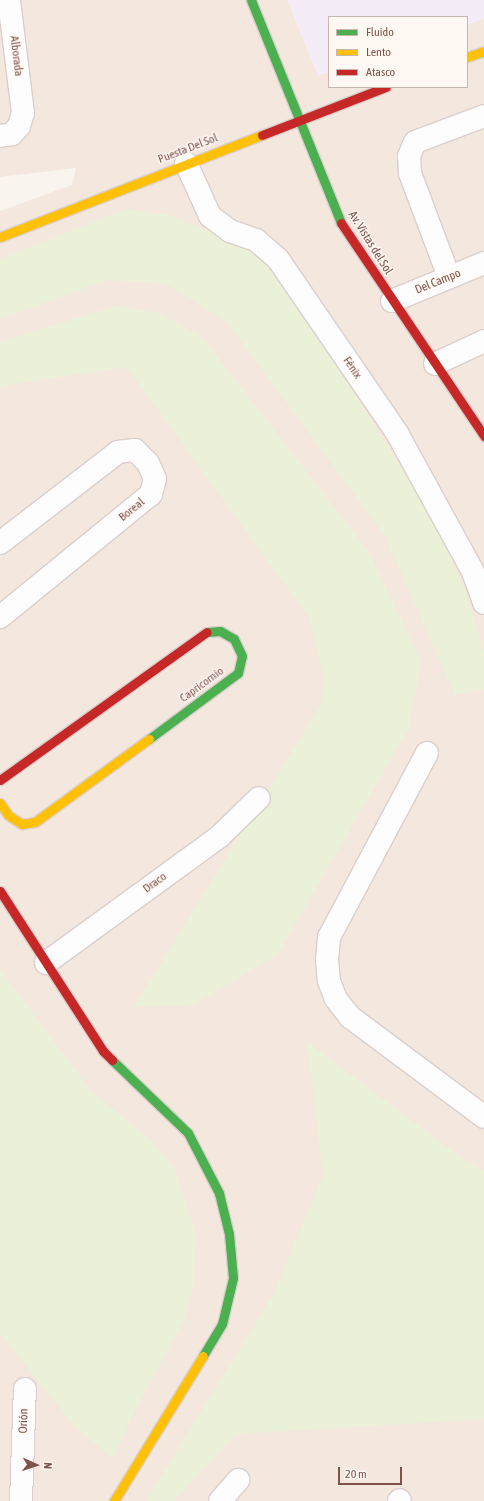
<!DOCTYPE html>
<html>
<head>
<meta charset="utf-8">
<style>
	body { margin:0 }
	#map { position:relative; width:484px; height:1501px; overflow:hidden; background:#faf4ef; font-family:"Asap Condensed",sans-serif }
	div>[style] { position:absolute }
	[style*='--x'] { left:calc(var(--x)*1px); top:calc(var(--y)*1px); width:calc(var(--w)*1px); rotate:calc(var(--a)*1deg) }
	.residential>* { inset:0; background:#f4e7de }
	.education>* { inset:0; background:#f4ecf6 }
	.green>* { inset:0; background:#eaf1d8 }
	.roads { filter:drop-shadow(1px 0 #d9cfcc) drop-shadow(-1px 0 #d9cfcc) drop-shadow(0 1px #d9cfcc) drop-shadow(0 -1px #d9cfcc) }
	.street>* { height:22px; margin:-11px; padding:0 11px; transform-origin:11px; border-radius:11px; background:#fefdfd }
	.fast>* { height:9px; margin:-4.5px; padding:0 4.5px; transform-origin:4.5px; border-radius:4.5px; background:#4caf50 }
	.slow>* { height:9px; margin:-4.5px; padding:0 4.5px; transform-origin:4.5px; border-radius:4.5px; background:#ffc107 }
	.jam>* { height:9px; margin:-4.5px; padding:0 4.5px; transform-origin:4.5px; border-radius:4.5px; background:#c62828 }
	span { translate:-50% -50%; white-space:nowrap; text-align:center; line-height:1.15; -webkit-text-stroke:3px #fff8f3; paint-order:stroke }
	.street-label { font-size:12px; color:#7d534a }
	.legend { position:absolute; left:328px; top:16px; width:140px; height:72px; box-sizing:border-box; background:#fff8f3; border:1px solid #cbb6af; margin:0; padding:5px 7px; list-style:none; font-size:12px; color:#7d534a }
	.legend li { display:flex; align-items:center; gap:8px; height:20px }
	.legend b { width:20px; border:1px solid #cbb6af }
	.north { position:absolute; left:16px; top:1445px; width:40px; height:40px; -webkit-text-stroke:3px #fff8f3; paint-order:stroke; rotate:93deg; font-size:11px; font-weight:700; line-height:16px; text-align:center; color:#7d534a }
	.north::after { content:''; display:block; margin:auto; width:14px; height:18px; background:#7d534a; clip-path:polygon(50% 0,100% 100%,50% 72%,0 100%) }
	.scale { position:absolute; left:338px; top:1467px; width:64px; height:18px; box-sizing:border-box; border:2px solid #7d534a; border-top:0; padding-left:5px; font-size:12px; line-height:14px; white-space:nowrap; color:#7d534a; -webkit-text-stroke:3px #fff8f3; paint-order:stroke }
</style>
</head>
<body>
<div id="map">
	<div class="residential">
		<div style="clip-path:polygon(evenodd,0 0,484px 0,484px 1501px,0 1501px,0 211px,72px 185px,76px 168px,0 177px,0 0,329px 17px,467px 17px,467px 87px,329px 87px,329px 17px)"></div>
	</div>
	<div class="education">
		<div style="clip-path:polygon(287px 0,484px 0,484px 19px,467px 25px,467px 17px,329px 17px,329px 72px,318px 76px)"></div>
	</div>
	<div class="green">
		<div style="clip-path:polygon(127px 209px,168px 215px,208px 231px,246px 247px,276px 271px,433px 516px,465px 590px,484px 651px,484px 689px,455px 695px,384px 534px,227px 322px,167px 284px,108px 280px,0 319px,0 259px)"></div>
		<div style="clip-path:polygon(116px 306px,159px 313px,203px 338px,369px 552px,421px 661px,409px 728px,278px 954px,193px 1005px,134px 1007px,322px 703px,323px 673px,308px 616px,127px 367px,0 386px,0 342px)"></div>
		<div style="clip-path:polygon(0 969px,92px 1092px,148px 1137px,174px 1168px,196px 1234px,194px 1283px,184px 1320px,137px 1407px,113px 1459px,73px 1424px,0 1333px)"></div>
		<div style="clip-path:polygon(307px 1042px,463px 1159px,484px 1170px,484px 1419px,236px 1434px,174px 1501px,146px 1501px,272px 1297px,323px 1176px)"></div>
	</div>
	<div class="roads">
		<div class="street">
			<div style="--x:0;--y:136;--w:12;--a:-9"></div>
			<div style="--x:12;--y:134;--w:11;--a:-49"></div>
			<div style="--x:19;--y:126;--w:14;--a:-73"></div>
			<div style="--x:23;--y:113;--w:114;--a:-97.1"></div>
			<div style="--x:186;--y:163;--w:58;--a:65.6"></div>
			<div style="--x:210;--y:216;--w:25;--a:37"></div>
			<div style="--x:230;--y:231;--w:28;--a:19"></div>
			<div style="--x:256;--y:240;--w:29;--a:41"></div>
			<div style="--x:278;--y:259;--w:211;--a:55.6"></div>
			<div style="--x:397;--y:433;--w:158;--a:61.3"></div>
			<div style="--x:473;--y:572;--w:33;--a:70"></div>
			<div style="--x:449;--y:277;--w:111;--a:-110.6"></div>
			<div style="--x:410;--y:173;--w:17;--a:-93"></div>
			<div style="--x:409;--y:156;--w:15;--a:-67"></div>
			<div style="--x:415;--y:142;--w:74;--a:-20.6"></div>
			<div style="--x:392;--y:301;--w:100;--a:-22.4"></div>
			<div style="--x:435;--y:364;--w:54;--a:-25.1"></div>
			<div style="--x:0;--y:543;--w:149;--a:-37.6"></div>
			<div style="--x:118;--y:452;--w:17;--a:-7"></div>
			<div style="--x:135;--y:450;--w:18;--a:45"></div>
			<div style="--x:148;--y:463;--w:17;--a:66"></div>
			<div style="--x:155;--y:479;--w:16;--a:105"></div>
			<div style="--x:151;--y:494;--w:195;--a:140.8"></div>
			<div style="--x:427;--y:753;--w:208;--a:118"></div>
			<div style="--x:329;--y:937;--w:22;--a:95"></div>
			<div style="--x:327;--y:959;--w:22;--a:85"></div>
			<div style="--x:329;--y:981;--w:19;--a:69"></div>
			<div style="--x:336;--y:999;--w:23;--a:52"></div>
			<div style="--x:350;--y:1017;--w:167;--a:36.7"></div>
			<div style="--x:46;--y:963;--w:215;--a:-36.1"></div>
			<div style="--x:220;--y:836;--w:54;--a:-44.3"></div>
			<div style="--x:21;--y:1501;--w:112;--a:-88"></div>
			<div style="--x:220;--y:1501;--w:28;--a:-49"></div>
			<div style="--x:399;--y:1501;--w:1;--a:-45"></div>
		</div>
		<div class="fast">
			<div style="--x:251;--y:0;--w:240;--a:68"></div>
			<div style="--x:149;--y:739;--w:111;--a:-36.6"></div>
			<div style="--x:238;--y:673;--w:17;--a:-77"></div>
			<div style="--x:242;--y:656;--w:19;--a:-115"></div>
			<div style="--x:234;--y:639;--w:16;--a:-150"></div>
			<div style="--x:220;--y:631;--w:13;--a:176"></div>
			<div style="--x:112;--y:1060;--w:105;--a:43.8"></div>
			<div style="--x:188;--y:1133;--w:68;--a:62.7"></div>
			<div style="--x:219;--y:1193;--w:42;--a:76.3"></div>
			<div style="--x:229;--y:1234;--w:44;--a:84.8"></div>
			<div style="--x:233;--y:1278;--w:47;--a:103.4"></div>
			<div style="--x:222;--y:1324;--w:37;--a:121"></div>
		</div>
		<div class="slow">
			<div style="--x:467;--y:57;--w:18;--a:-19"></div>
			<div style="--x:0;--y:237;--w:281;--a:-21.3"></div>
			<div style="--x:0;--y:803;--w:14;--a:56"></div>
			<div style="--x:8;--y:815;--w:17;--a:33"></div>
			<div style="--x:22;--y:824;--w:13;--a:-9"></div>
			<div style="--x:35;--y:822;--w:141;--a:-36.1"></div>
			<div style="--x:114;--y:1501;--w:170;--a:-58.5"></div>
		</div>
		<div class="jam">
			<div style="--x:262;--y:135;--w:133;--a:-21.2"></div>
			<div style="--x:341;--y:223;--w:257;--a:56.1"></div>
			<div style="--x:0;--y:780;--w:254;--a:-35.6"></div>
			<div style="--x:0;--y:891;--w:190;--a:57.2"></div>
			<div style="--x:103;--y:1051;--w:13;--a:45"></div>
		</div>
	</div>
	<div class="street-label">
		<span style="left:16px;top:56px;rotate:83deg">Alborada</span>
		<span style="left:188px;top:149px;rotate:-21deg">Puesta Del Sol</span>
		<span style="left:370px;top:243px;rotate:58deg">Av. Vistas del Sol</span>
		<span style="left:438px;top:282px;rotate:-22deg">Del Campo</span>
		<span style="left:352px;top:368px;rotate:56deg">Fénix</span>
		<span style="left:132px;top:510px;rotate:-39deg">Boreal</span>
		<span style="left:202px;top:685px;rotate:-36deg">Capricornio</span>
		<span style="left:155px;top:883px;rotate:-36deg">Draco</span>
		<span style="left:24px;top:1421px;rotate:-88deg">Orión</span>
	</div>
	<ul class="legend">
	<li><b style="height:5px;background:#4caf50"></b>Fluido</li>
	<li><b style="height:5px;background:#ffc107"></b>Lento</li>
	<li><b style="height:5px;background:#c62828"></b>Atasco</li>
	</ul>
	<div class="north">N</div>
	<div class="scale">20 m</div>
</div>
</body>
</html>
